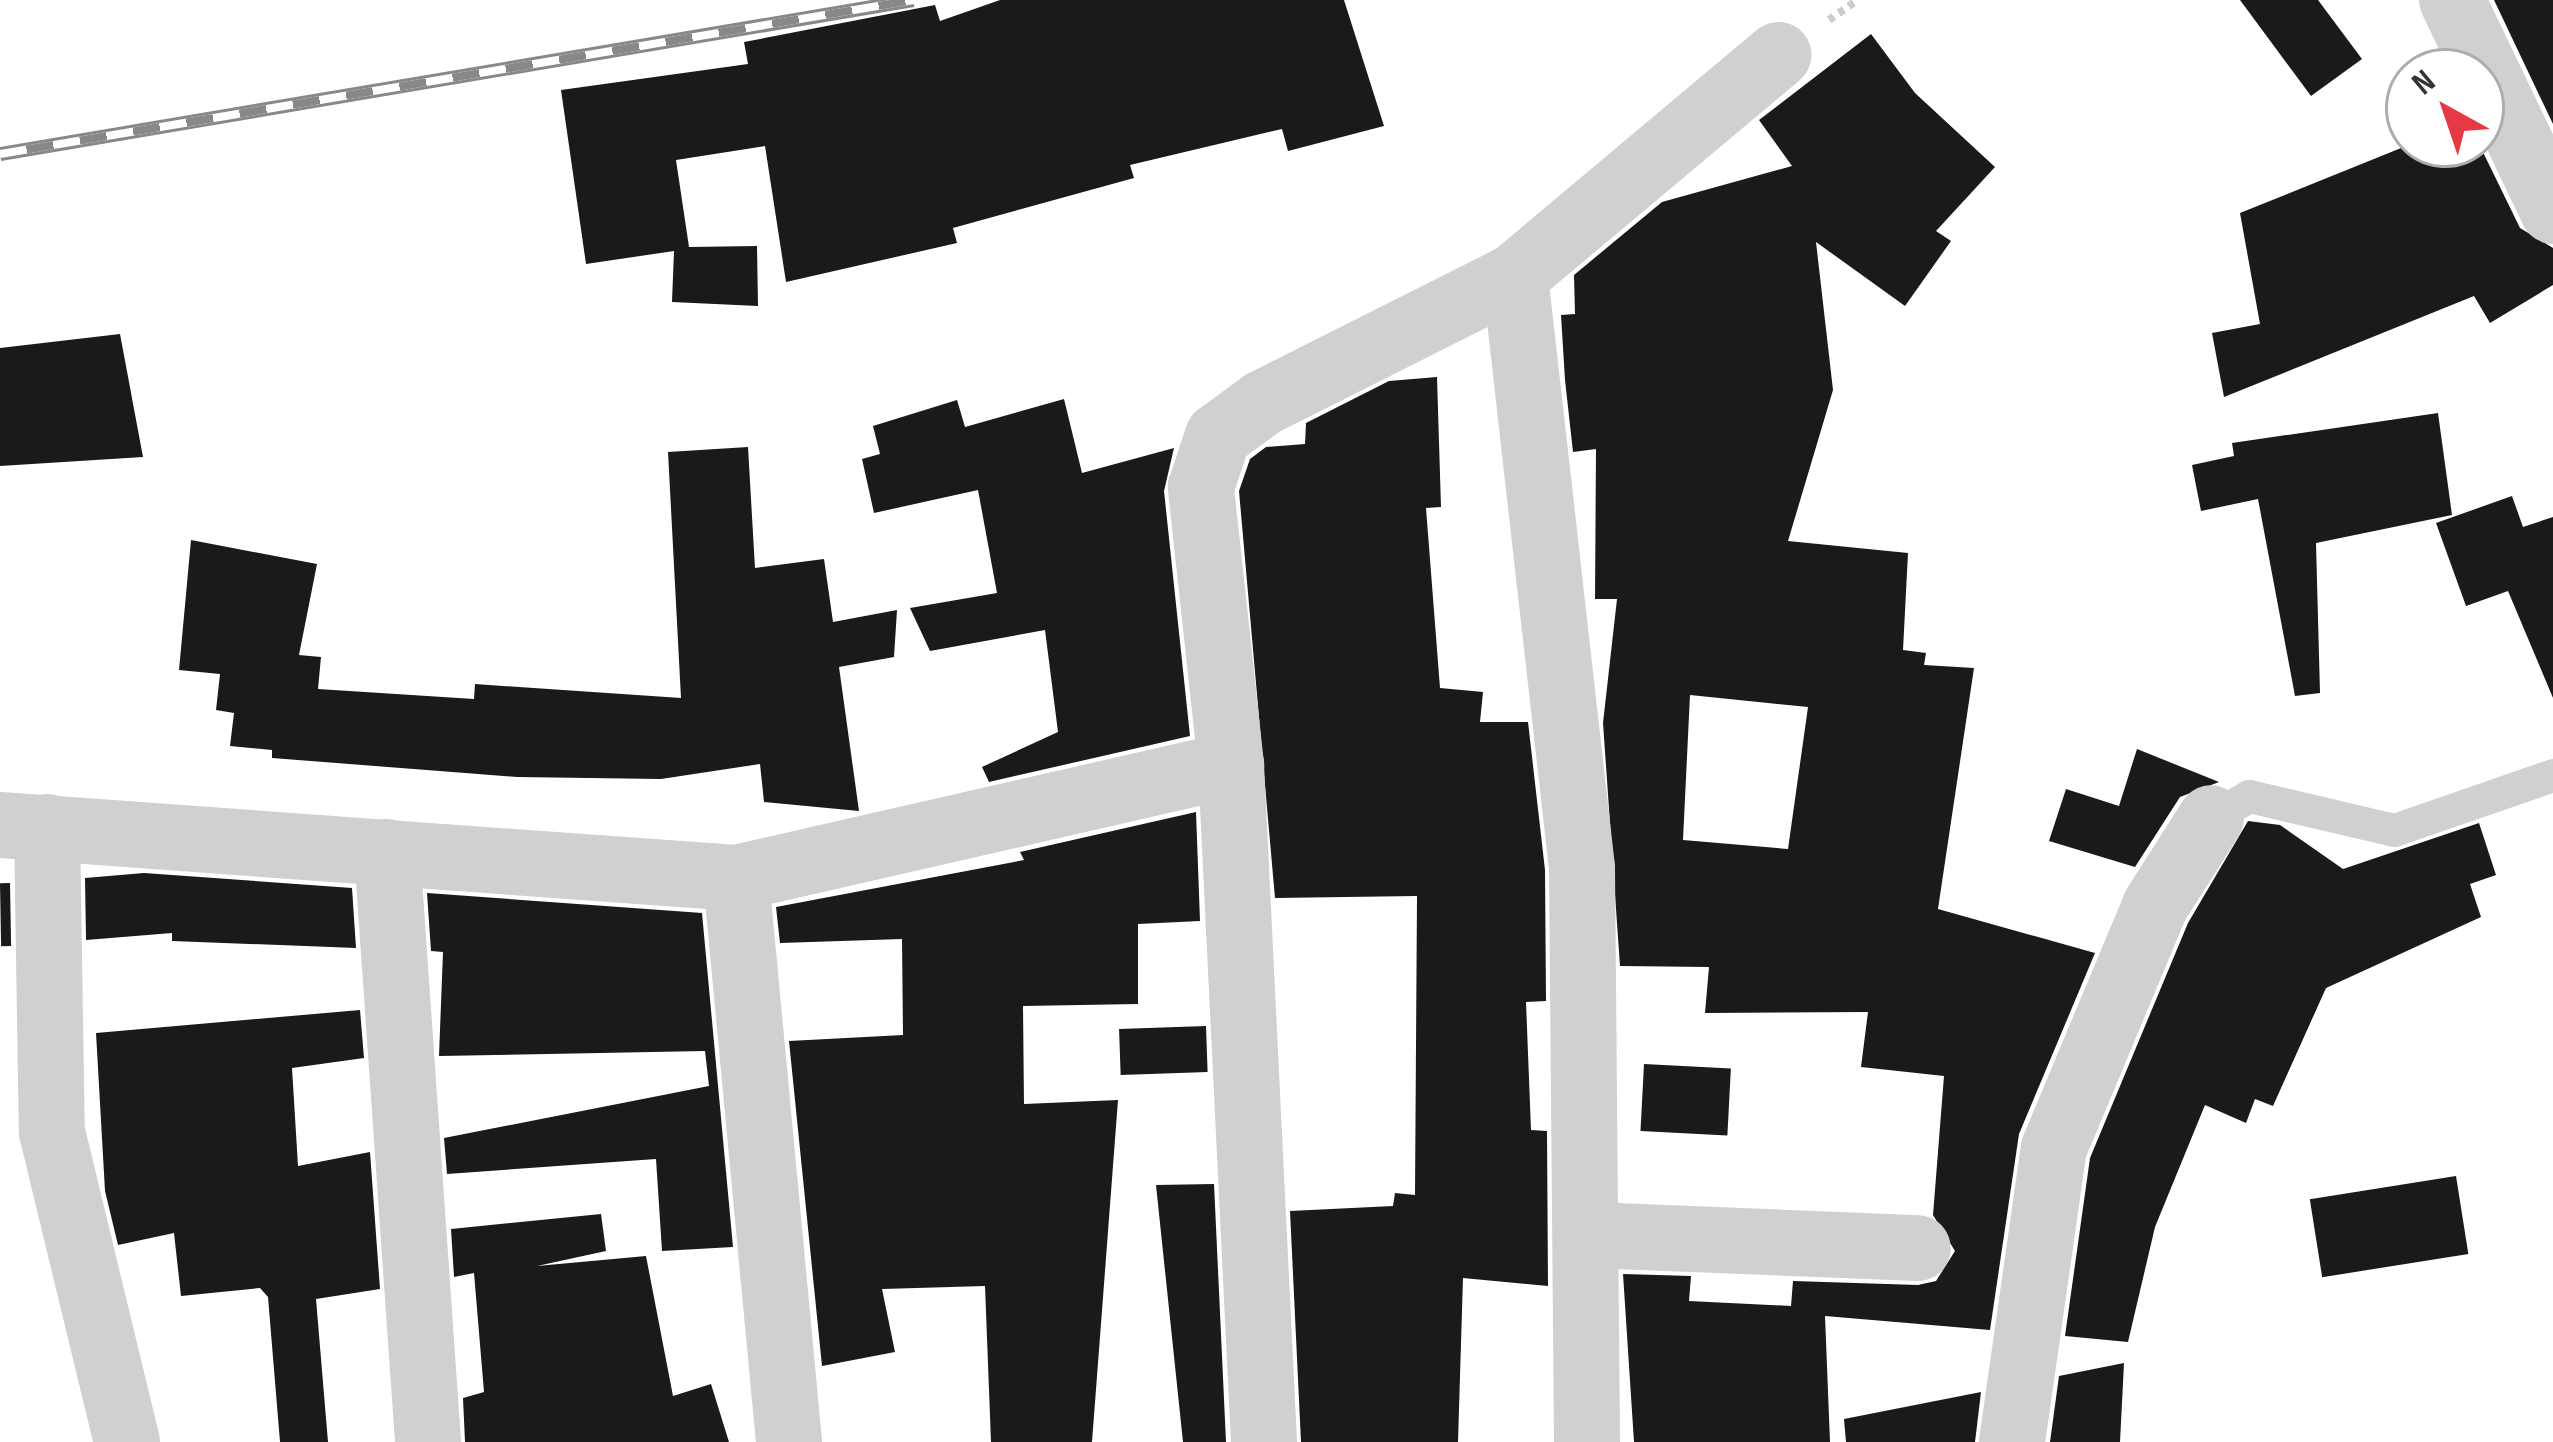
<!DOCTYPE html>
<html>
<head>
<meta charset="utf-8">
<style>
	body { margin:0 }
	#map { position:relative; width:2553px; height:1442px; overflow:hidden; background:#fff; font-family:"Sofia Sans Condensed",sans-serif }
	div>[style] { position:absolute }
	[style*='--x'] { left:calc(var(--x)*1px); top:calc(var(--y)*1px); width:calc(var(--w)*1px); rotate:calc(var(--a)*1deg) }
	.building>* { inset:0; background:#1a1a1a; transform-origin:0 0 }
	.path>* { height:8px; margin-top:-4px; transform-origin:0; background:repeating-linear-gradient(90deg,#cdcdcd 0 6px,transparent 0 12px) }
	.lane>* { height:33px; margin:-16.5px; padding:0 16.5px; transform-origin:16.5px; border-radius:16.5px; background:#d0d0d0 }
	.street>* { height:66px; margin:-33px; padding:0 33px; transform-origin:33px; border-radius:33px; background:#d0d0d0 }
	.rail>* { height:14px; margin-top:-7px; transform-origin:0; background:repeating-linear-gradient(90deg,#fff 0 27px,#888 0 54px); box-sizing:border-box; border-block:3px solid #888 }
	span { translate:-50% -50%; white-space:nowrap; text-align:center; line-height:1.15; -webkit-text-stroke:12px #fff; paint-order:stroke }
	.north { position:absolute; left:2385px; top:48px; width:120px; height:120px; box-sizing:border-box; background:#fff; border:3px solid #adadad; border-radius:50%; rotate:320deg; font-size:33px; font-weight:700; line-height:48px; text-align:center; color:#333 }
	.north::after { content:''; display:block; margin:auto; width:42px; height:54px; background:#e63946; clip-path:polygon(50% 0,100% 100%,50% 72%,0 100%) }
</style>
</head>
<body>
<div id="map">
	<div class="building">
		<div style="clip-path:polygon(1000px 0,1344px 0,1384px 126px,1288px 151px,1282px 129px,1130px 165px,1134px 178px,953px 228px,957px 243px,786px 282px,765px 146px,676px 160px,689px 247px,757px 246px,758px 306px,672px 302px,674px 251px,586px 264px,561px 90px,748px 64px,744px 42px,935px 5px,940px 21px)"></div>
		<div style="clip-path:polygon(2240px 0,2318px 0,2362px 59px,2311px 96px)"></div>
		<div style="clip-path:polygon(2494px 0,2553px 0,2553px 124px)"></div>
		<div style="clip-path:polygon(evenodd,1871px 34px,1915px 93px,1995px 167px,1936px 231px,1951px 241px,1905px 306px,1816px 242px,1833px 390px,1788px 541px,1908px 553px,1903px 650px,1926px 653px,1924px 665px,1974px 668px,1938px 909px,2095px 953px,2019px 1134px,1990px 1330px,1825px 1316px,1830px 1442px,1634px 1442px,1623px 1274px,1691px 1276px,1689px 1301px,1791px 1306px,1793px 1281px,1918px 1285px,1936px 1281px,1955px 1251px,1933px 1215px,1944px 1076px,1861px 1067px,1868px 1012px,1705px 1013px,1709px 967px,1620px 966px,1603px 723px,1617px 599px,1595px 599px,1596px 449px,1573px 452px,1565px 380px,1561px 315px,1575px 314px,1574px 275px,1662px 202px,1792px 166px,1759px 120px,1871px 34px,1690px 695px,1808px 707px,1788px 849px,1683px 840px,1690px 695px)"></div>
		<div style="clip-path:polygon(2411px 144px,2479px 144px,2520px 228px,2553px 248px,2553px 285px,2490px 323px,2474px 296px,2224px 397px,2212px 333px,2260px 324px,2240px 213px)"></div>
		<div style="clip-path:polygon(120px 334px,143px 457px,0 466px,0 348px)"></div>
		<div style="clip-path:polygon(1437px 377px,1441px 507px,1426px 508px,1440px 688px,1483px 692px,1480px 722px,1528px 722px,1545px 870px,1546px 1001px,1526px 1002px,1531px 1130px,1547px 1131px,1548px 1286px,1463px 1278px,1458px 1442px,1301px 1442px,1290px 1211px,1393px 1206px,1395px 1193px,1415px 1195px,1417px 896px,1275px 898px,1239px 491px,1250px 459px,1266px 447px,1305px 444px,1306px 423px,1389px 381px)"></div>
		<div style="clip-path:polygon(1064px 399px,1082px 473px,1174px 448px,1164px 491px,1190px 736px,989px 782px,982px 767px,1058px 732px,1045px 630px,930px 651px,910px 608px,997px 593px,978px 490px,874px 513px,862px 459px,880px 454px,873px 426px,957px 400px,965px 427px)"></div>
		<div style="clip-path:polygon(2438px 413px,2452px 515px,2316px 543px,2320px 693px,2295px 696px,2258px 499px,2201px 511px,2192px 465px,2234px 456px,2232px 443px)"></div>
		<div style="clip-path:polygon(748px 447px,755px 568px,824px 559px,833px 622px,897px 610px,894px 657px,839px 667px,859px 811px,764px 802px,760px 764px,661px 779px,517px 777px,272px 758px,272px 750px,230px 746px,234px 713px,216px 710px,220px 674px,179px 670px,191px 540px,317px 564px,299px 655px,321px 657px,318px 689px,474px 699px,475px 684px,681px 698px,668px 452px)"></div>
		<div style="clip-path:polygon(2512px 496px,2523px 527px,2553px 517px,2553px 698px,2508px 591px,2466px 606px,2436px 523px)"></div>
		<div style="clip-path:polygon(2137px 749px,2219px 782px,2180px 797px,2135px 867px,2049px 841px,2066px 789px,2119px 806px)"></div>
		<div style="clip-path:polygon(1196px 812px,1200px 921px,1138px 924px,1138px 1004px,1023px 1006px,1024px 1104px,1118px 1100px,1092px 1442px,991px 1442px,985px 1286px,882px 1289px,895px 1352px,822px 1366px,789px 1041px,903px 1035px,902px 939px,780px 943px,776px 907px,1024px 860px,1020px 852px)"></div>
		<div style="clip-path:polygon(2248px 821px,2280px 825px,2343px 869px,2479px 823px,2496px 875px,2470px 884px,2481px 917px,2326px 988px,2273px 1106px,2255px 1099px,2246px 1123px,2205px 1105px,2155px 1227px,2128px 1342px,2065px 1336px,2090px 1158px,2188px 923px)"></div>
		<div style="clip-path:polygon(144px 873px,352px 888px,356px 948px,172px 941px,172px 933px,86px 940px,85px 878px)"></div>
		<div style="left:10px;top:883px;width:63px;height:10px;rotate:89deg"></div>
		<div style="clip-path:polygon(427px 893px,702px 913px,733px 1247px,662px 1251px,656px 1159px,447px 1174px,444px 1138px,709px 1086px,705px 1051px,439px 1056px,443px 952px,431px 951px)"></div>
		<div style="clip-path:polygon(360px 1010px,364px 1058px,292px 1068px,298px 1166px,370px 1152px,380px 1289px,316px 1299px,328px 1442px,280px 1442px,268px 1297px,260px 1288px,181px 1296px,174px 1233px,118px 1245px,105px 1191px,96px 1033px)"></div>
		<div style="left:1206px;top:1026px;width:46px;height:87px;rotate:88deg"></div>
		<div style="left:1644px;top:1064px;width:87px;height:67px;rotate:3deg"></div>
		<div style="left:2456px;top:1176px;width:79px;height:148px;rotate:81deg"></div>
		<div style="clip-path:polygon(1214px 1184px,1226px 1442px,1183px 1442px,1156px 1185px)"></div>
		<div style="clip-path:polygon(601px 1214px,606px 1251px,537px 1266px,646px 1256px,673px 1396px,711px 1384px,729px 1442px,465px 1442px,463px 1398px,484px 1392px,474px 1273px,454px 1277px,451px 1229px)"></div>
		<div style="clip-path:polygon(2124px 1363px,2120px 1442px,2050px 1442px,2059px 1376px)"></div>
		<div style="clip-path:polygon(1981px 1392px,1975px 1442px,1846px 1442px,1844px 1419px)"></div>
	</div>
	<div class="path">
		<div style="--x:1829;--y:20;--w:35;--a:-35"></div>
	</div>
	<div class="lane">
		<div style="--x:2211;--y:818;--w:44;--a:-30.1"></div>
		<div style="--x:2249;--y:796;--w:149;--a:13.2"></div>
		<div style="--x:2394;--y:830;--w:168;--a:-19.1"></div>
	</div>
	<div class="street">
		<div style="--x:2452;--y:0;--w:234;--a:64.4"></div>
		<div style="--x:1515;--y:276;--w:596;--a:83.54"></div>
		<div style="--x:1582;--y:868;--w:574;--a:89.5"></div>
		<div style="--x:0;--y:825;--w:738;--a:4.12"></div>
		<div style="--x:736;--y:878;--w:508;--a:-12.86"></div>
		<div style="--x:47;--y:827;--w:305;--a:89.1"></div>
		<div style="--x:52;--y:1132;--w:319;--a:76.4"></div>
		<div style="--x:387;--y:852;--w:591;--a:86.02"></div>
		<div style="--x:736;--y:878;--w:566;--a:84.63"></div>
		<div style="--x:1591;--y:1235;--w:327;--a:2.3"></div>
		<div style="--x:1264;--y:1442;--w:678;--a:-92.79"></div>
		<div style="--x:1231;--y:765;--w:280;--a:-96.2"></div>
		<div style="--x:1201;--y:487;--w:54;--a:-71.6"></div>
		<div style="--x:1218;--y:436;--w:56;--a:-36.3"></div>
		<div style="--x:1263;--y:403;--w:282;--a:-26.7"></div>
		<div style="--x:1515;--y:276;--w:344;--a:-40"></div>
		<div style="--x:2012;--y:1442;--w:297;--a:-81.9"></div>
		<div style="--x:2054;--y:1148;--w:262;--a:-67.3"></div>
		<div style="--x:2155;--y:906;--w:104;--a:-57.5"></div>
	</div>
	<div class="rail">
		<div style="--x:0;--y:154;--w:926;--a:-9.57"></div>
	</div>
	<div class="north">N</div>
</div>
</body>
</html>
